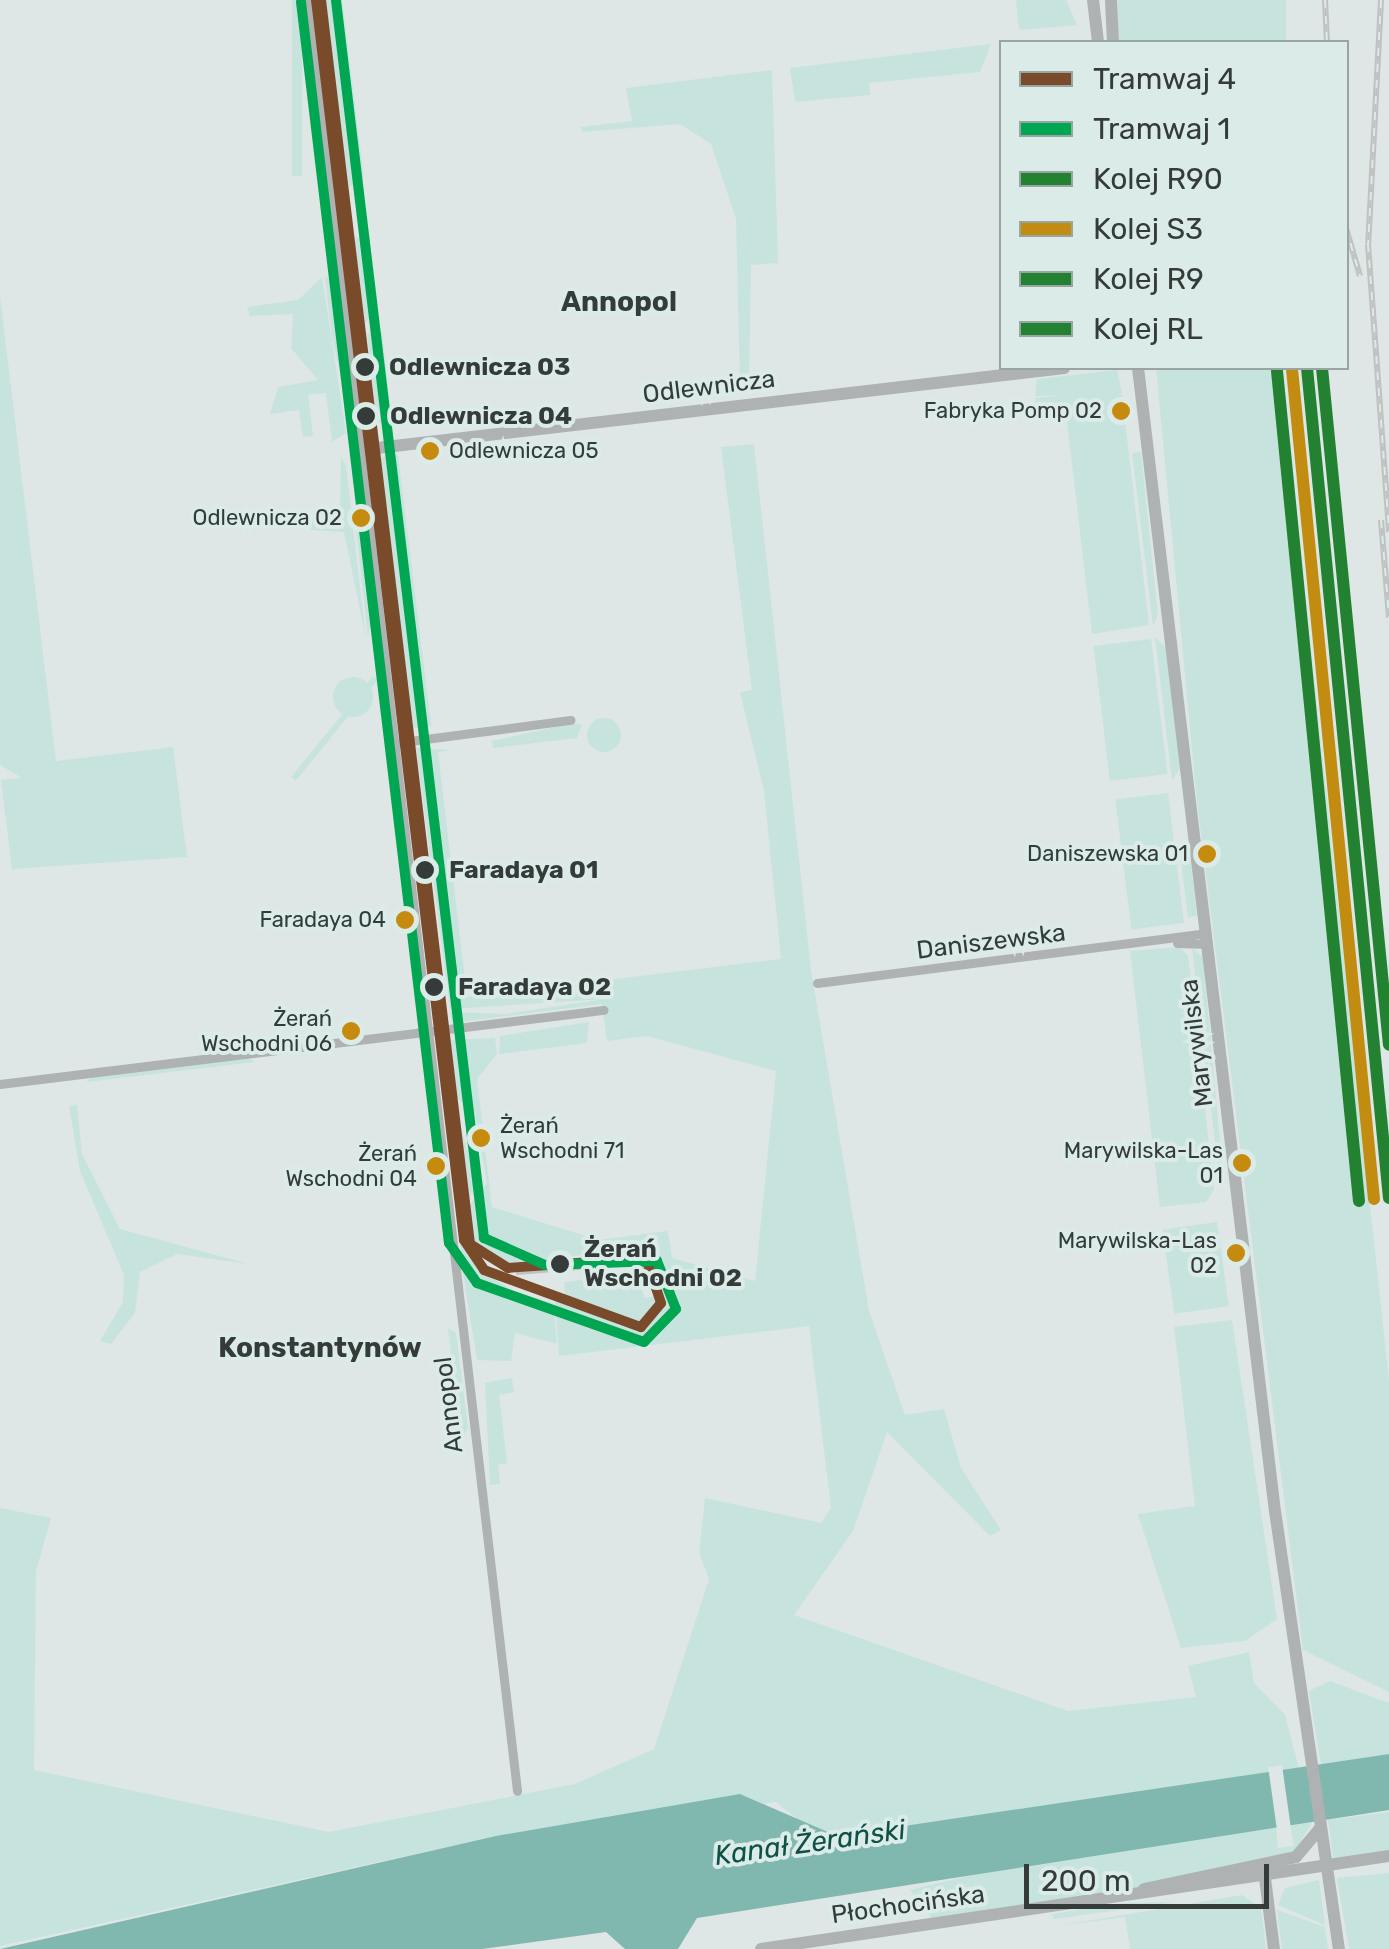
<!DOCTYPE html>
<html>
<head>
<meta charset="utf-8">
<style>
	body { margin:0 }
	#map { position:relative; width:1389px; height:1949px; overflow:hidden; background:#dee7e5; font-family:Rubik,sans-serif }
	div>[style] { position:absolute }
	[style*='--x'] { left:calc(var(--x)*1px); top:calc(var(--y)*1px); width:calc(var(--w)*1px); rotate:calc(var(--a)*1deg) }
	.green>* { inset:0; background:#c7e3de; transform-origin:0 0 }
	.round { border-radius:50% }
	.water>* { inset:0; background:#80b7af }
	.pier>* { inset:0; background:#dee7e5; transform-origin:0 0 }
	.street>* { height:9px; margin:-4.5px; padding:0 4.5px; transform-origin:4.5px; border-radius:4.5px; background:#afb2b2 }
	.secondary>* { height:12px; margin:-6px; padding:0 6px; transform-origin:6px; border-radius:6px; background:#afb2b2 }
	.tram>* { height:2.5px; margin:-1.25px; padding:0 1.25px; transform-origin:1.25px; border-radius:1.25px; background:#bfc2c0 }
	.rail>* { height:6px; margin-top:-3px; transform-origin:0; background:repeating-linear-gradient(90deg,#daebe8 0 8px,#bfc2c0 0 16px); box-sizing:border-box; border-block:2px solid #bfc2c0 }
	.rail-1>* { height:12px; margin:-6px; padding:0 6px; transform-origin:6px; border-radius:6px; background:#238132 }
	.rail-2>* { height:12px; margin:-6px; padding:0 6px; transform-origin:6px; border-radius:6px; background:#c28c11 }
	.rail-3>* { height:12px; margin:-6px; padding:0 6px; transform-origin:6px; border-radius:6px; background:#238132 }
	.rail-4>* { height:12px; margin:-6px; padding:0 6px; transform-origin:6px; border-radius:6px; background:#238132 }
	.tram-1>* { height:10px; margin:-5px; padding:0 5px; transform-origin:5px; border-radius:5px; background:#7a4b2a }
	.tram-2>* { height:10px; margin:-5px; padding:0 5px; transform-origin:5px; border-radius:5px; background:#00a651 }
	.dots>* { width:28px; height:28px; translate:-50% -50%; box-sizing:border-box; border:5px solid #daebe8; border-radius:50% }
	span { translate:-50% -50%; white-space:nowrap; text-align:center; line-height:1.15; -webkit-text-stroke:8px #daebe8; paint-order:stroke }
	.bus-label { font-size:22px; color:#343b39 }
	.right { translate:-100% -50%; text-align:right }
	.left { translate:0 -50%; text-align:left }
	.stop-label { font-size:25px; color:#343b39; font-weight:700 }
	.street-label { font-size:25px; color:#343b39 }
	.neighbourhood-label { font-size:28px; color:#343b39; font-weight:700 }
	.water-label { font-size:28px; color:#0f5049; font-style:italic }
	.legend { position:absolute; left:999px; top:40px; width:350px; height:330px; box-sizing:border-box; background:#daebe8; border:2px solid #98a5a2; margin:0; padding:12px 18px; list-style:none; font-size:30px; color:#343b39 }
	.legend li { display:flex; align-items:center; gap:20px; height:50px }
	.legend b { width:50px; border:2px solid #98a5a2 }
	.scale { position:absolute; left:1024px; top:1864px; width:245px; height:45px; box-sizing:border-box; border:5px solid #343b39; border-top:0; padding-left:12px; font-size:30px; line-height:35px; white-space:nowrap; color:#343b39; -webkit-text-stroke:8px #daebe8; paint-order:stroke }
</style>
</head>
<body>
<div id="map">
	<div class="green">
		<div style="left:292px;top:0;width:10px;height:176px"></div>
		<div style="clip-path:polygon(323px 0,342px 0,364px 178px,349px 187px)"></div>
		<div style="clip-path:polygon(1016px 0,1066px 0,1077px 25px,1019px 30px)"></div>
		<div style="left:1118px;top:0;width:168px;height:42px"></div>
		<div style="clip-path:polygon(991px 44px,980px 72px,869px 83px,870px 95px,795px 102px,790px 68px)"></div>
		<div style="clip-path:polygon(772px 70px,778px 263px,751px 265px,749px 383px,740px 384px,736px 219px,711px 144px,680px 124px,582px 132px,581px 127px,632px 121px,626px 88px)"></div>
		<div style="clip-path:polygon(369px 235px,378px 306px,362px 328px,351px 239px)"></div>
		<div style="clip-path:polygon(322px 277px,346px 433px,332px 442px,326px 393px,308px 395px,313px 436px,303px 437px,299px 410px,270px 414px,278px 387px,318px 380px,291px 348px,293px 314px,250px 316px,247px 307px,298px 300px)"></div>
		<div style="clip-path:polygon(325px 277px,334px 278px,352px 427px,332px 338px)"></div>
		<div style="clip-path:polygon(0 296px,56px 761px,173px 747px,187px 857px,12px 869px,1px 780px,22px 778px,0 765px)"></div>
		<div style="left:382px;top:332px;width:90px;height:15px;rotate:84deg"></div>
		<div style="clip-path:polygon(1156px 368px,1281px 368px,1389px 1382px,1389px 1692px,1303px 1650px,1197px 802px)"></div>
		<div style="clip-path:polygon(1117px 370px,1122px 393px,1035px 396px,1037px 379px)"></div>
		<div style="clip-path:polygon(1113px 389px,1122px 395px,1149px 625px,1092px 634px,1065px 405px,1037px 408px,1035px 398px)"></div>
		<div style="clip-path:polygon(754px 444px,811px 970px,869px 1311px,905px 1415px,944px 1409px,961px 1468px,1001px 1530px,990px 1536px,887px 1432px,853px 1531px,794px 1615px,1068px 1711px,1196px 1697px,1188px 1666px,1249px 1652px,1254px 1683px,1285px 1715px,1299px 1768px,837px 1836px,812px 1830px,776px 1802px,496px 1836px,0 1946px,0 1508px,51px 1518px,36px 1571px,34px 1770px,329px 1832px,575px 1784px,654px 1749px,709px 1579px,699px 1552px,705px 1498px,821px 1523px,831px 1508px,809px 1326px,559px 1356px,555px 1300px,646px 1327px,663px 1305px,656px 1266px,623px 1249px,507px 1266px,475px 1249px,468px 1207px,487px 1183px,475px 1114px,453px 1094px,446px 1040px,495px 1038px,497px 1054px,477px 1079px,492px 1207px,599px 1240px,668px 1231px,672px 1258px,755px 1281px,776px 1071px,647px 1036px,607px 1041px,602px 1004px,452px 1023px,450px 1012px,506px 1014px,605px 999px,450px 1009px,416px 748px,452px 750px,438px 752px,467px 997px,781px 959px,764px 791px,740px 692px,752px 690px,721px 447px)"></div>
		<div style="clip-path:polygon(1141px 452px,1158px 615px,1153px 626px,1132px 453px)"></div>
		<div style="left:398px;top:455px;width:273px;height:21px;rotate:83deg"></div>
		<div style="clip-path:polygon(341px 457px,346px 466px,366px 639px,344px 532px,311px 530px,309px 520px,340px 508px)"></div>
		<div style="clip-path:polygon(369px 463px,402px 730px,398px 723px)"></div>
		<div style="clip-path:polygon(364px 527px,373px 608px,368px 638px,356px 529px)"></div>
		<div style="clip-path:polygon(1155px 637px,1166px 648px,1180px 768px,1172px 780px)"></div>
		<div style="left:1151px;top:639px;width:136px;height:58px;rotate:83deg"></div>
		<div style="left:373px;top:676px;width:6px;height:130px;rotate:39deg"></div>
		<div class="round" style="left:333px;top:677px;width:40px;height:40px"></div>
		<div class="round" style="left:587px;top:718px;width:34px;height:34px"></div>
		<div style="clip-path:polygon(570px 724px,582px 724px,577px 738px,493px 748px,492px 741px)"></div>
		<div style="left:1168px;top:793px;width:131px;height:53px;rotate:83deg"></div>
		<div style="clip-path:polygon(1188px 839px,1197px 916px,1188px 917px,1180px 852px)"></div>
		<div style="clip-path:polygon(1179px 947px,1188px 955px,1214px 1190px,1206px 1202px,1160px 1207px,1130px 951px)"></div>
		<div style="clip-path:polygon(1192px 948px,1203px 957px,1224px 1185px,1220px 1184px)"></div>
		<div style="clip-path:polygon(589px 1022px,587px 1043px,499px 1054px,500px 1036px)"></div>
		<div style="clip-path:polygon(248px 1058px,255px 1062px,86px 1082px,91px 1077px)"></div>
		<div style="clip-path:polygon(77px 1105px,82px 1154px,120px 1229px,249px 1264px,177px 1254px,140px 1272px,135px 1313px,111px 1344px,100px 1341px,123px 1302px,124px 1275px,80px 1171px,69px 1106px)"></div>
		<div style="clip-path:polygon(455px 1108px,478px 1186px,468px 1198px,466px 1198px)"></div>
		<div style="clip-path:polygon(458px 1208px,476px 1266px,512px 1291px,553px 1303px,557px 1344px,515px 1333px,511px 1361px,477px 1360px,463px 1273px,472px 1265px,462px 1265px)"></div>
		<div style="left:1217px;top:1222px;width:85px;height:55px;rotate:82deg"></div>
		<div style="clip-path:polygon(636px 1274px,645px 1298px,659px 1296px,641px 1325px,555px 1296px,565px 1294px,564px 1282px)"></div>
		<div style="clip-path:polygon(1232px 1320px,1277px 1619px,1245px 1641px,1181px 1648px,1138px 1514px,1195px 1506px,1174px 1327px)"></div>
		<div style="clip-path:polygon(448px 1328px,456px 1333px,468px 1428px,461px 1439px)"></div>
		<div style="clip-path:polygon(512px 1378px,514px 1392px,499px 1395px,507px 1463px,498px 1465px,500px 1484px,490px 1485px,485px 1383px)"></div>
		<div style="clip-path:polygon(1330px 1681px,1389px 1703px,1389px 1754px,1321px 1765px,1309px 1691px)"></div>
		<div style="clip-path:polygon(1389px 1812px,1389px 1853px,1334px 1863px,1328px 1820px)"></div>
		<div style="clip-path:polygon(1312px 1822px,1294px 1853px,1127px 1892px,933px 1920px,910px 1890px,1030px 1861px,1276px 1825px,1278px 1848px,1294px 1846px,1290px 1825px)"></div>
		<div style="clip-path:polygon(1389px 1873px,1389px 1949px,1349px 1949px,1337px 1878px)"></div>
		<div style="clip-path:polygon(1319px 1880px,1325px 1925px,1278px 1905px,1285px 1888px)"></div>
		<div style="clip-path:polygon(1242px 1895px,1261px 1908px,1266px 1949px,1130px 1949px,1125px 1917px,1052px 1927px)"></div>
		<div style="clip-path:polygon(1175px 1902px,1054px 1919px,1052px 1914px,1121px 1903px)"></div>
		<div style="clip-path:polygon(1277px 1910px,1325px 1927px,1328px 1949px,1282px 1949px)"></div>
	</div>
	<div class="water">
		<div style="clip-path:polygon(1389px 1754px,1389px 1810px,697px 1918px,678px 1949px,625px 1949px,606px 1932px,482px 1949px,0 1949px,496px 1836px,740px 1794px,837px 1836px)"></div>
	</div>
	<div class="pier">
		<div style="left:1282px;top:1765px;width:65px;height:14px;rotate:82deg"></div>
	</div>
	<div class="street">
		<div style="--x:360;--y:450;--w:1350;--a:83.32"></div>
		<div style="--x:395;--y:743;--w:177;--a:-7.5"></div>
		<div style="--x:1177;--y:943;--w:31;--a:2"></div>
		<div style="--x:817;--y:983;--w:392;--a:-7.3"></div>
		<div style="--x:0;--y:1084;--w:608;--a:-7"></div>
	</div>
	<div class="secondary">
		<div style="--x:307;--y:0;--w:453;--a:83.3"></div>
		<div style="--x:360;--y:450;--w:709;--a:-6.64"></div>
		<div style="--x:1093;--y:0;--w:42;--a:83.2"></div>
		<div style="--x:1111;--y:0;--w:42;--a:87.3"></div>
		<div style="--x:1138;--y:368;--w:1151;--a:83.17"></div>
		<div style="--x:1275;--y:1511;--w:443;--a:81.7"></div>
		<div style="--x:1265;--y:1878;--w:72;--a:82.8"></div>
		<div style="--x:1144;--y:1889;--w:155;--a:-11.9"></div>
		<div style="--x:1296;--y:1857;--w:38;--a:-50"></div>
		<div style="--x:761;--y:1949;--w:635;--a:-8.42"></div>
	</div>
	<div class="tram">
		<div style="--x:517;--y:1273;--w:122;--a:-4.7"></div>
		<div style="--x:639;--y:1263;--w:30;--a:46"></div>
	</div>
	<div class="rail">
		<div style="--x:1325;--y:0;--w:42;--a:87.3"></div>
		<div style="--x:1381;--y:0;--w:244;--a:93"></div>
		<div style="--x:1368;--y:244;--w:289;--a:85.8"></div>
		<div style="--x:1346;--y:228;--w:50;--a:73.7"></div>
		<div style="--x:1381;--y:520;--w:98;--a:85.3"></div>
	</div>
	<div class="rail-1">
		<div style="--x:1307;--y:368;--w:834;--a:84.36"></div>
	</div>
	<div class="rail-2">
		<div style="--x:1292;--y:369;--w:834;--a:84.36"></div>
	</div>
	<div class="rail-3">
		<div style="--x:1322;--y:368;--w:680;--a:84.35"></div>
	</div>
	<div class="rail-4">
		<div style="--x:1277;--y:371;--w:834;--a:84.36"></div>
	</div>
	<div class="tram-1">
		<div style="--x:316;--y:0;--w:1249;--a:83.19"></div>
		<div style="--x:464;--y:1240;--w:36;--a:56"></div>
		<div style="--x:484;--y:1270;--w:167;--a:20"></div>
		<div style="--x:641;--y:1327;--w:31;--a:-50"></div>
		<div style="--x:661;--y:1303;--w:47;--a:-108.4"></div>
		<div style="--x:646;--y:1258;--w:138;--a:175.9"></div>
		<div style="--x:508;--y:1268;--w:45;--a:-147.7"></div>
		<div style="--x:470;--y:1244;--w:1253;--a:-96.83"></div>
	</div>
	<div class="tram-2">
		<div style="--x:301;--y:2;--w:1250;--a:83.2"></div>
		<div style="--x:449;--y:1243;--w:49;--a:55"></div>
		<div style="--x:477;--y:1283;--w:177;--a:19.5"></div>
		<div style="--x:644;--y:1342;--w:46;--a:-45.9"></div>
		<div style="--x:676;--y:1309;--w:52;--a:-111.6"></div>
		<div style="--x:657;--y:1261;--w:112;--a:178"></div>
		<div style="--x:545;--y:1265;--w:67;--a:-156.1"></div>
		<div style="--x:484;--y:1238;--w:1247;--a:-96.82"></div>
	</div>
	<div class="dots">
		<div style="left:365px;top:367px;background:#343b39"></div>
		<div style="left:1121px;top:411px;background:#c68b0e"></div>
		<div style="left:366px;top:416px;background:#343b39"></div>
		<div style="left:430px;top:451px;background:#c68b0e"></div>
		<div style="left:361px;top:518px;background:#c68b0e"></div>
		<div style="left:1207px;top:854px;background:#c68b0e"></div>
		<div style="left:425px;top:870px;background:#343b39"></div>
		<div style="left:405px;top:920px;background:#c68b0e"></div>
		<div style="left:434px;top:987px;background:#343b39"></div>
		<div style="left:351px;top:1031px;background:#c68b0e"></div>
		<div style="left:481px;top:1138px;background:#c68b0e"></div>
		<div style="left:1242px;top:1163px;background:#c68b0e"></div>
		<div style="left:436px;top:1166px;background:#c68b0e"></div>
		<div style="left:1236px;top:1253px;background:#c68b0e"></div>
		<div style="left:560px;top:1264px;background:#343b39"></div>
	</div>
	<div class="bus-label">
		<span class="right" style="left:1102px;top:411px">Fabryka Pomp 02</span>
		<span class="left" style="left:449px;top:451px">Odlewnicza 05</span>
		<span class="right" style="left:342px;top:518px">Odlewnicza 02</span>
		<span class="right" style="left:1188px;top:854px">Daniszewska 01</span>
		<span class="right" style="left:386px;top:920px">Faradaya 04</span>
		<span class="right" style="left:332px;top:1031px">Żerań<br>Wschodni 06</span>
		<span class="left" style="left:500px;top:1138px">Żerań<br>Wschodni 71</span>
		<span class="right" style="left:1223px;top:1163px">Marywilska-Las<br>01</span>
		<span class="right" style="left:417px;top:1166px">Żerań<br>Wschodni 04</span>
		<span class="right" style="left:1217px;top:1253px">Marywilska-Las<br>02</span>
	</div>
	<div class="stop-label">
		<span class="left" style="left:389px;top:367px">Odlewnicza 03</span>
		<span class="left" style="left:390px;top:416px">Odlewnicza 04</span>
		<span class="left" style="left:449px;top:870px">Faradaya 01</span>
		<span class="left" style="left:458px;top:987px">Faradaya 02</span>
		<span class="left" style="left:584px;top:1264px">Żerań<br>Wschodni 02</span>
	</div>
	<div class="street-label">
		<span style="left:709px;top:387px;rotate:-7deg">Odlewnicza</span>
		<span style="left:991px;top:942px;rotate:-7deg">Daniszewska</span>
		<span style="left:1197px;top:1043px;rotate:-97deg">Marywilska</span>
		<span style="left:449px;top:1405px;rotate:-97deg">Annopol</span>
		<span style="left:908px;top:1905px;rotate:-8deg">Płochocińska</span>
	</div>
	<div class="neighbourhood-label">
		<span style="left:619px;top:302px">Annopol</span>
		<span style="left:320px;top:1348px">Konstantynów</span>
	</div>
	<div class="water-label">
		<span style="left:810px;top:1843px;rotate:-8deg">Kanał Żerański</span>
	</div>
	<ul class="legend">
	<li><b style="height:12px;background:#7a4b2a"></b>Tramwaj 4</li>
	<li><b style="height:12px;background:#00a651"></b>Tramwaj 1</li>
	<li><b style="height:12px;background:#238132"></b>Kolej R90</li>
	<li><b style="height:12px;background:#c28c11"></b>Kolej S3</li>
	<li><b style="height:12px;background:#238132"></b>Kolej R9</li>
	<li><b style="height:12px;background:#238132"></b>Kolej RL</li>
	</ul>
	<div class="scale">200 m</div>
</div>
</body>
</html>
